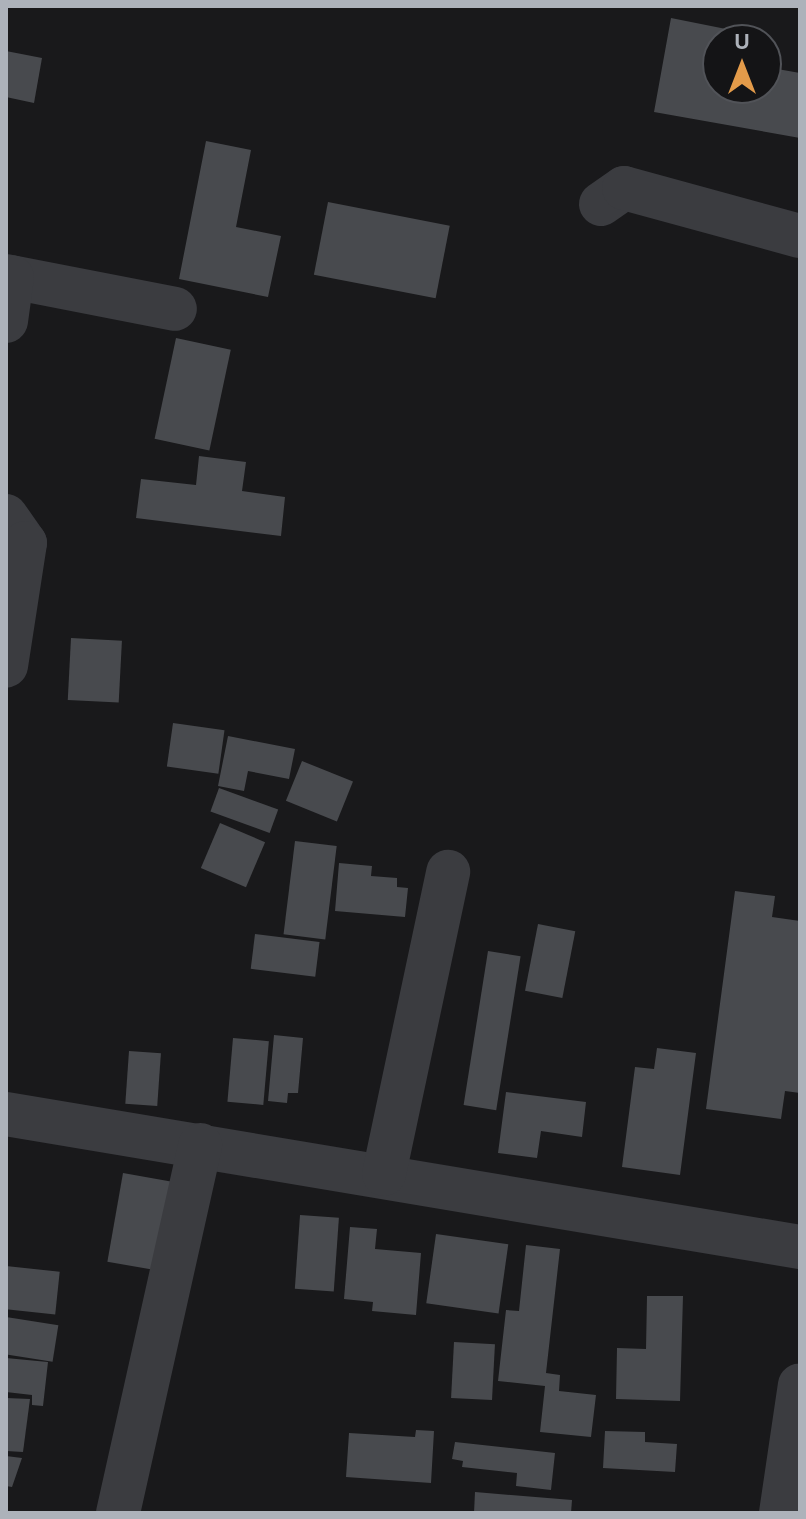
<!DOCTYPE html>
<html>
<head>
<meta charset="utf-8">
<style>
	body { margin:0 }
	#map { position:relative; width:806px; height:1519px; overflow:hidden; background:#19191b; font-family:Figtree,sans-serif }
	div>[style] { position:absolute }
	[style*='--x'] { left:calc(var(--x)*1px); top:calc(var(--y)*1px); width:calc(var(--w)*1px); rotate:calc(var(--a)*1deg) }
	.building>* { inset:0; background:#484a4e; transform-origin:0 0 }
	.minor>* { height:44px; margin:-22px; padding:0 22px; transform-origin:22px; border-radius:22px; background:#3b3c40 }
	span { translate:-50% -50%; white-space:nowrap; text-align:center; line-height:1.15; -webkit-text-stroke:6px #141416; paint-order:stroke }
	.frame { position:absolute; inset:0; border:8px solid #adb2ba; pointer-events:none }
	.north { position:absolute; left:702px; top:24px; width:80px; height:80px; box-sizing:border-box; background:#141416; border:2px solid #515358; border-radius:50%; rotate:0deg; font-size:22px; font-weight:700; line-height:32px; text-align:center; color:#adb2ba }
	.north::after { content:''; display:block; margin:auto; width:28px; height:36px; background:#e39b4a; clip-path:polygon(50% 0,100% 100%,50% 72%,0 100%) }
</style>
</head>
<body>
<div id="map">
	<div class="building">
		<div style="clip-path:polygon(671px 18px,741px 32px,739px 40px,718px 40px,718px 88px,766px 88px,766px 67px,800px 73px,800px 138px,654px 112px)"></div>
		<div style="clip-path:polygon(6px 51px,42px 58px,34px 103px,6px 97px)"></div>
		<div style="clip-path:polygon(206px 141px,251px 150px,236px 227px,281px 236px,268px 297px,179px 279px)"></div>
		<div style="left:328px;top:202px;width:124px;height:74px;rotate:11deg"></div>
		<div style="left:176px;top:338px;width:56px;height:103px;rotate:12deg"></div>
		<div style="clip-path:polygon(199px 456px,246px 462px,242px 491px,285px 497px,281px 536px,136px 518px,141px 479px,196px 485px)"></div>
		<div style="left:71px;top:638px;width:51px;height:62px;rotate:3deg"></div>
		<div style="left:173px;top:723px;width:52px;height:44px;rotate:8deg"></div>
		<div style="clip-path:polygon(228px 736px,295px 749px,289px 779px,248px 771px,244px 791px,218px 786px)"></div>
		<div style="left:302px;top:761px;width:55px;height:43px;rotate:22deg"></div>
		<div style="left:219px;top:788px;width:63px;height:25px;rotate:20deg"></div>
		<div style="left:220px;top:823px;width:49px;height:49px;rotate:23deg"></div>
		<div style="left:295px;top:841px;width:42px;height:94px;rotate:7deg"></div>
		<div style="clip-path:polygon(339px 863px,372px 866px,371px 876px,397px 878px,397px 887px,408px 888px,405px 917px,335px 911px)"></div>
		<div style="clip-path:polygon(735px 891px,775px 896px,772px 917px,800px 921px,800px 1093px,785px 1091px,781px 1119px,706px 1109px)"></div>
		<div style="left:538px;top:924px;width:38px;height:68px;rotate:11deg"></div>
		<div style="left:255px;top:934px;width:65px;height:35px;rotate:7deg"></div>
		<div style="left:488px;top:951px;width:33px;height:156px;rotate:9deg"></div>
		<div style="clip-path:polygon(274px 1035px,303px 1038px,298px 1093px,288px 1093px,287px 1103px,268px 1101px)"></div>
		<div style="left:233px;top:1038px;width:36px;height:64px;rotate:5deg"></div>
		<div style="clip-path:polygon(657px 1048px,696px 1053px,680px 1175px,622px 1167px,635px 1067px,654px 1069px)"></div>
		<div style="left:129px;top:1051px;width:32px;height:53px;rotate:4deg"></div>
		<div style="clip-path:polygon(506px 1092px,586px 1102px,582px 1137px,541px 1131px,537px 1158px,498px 1153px)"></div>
		<div style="left:123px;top:1173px;width:57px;height:90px;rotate:10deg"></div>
		<div style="left:300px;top:1215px;width:39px;height:74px;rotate:4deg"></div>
		<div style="clip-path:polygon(350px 1227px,377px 1229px,375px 1249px,421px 1253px,416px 1315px,372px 1311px,373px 1302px,344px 1299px)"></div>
		<div style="left:436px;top:1234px;width:73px;height:70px;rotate:8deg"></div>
		<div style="clip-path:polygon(526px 1245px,560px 1249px,546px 1373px,560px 1375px,559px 1391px,596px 1395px,591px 1437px,540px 1432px,545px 1386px,498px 1381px,506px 1310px,519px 1311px)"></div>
		<div style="left:6px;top:1266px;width:54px;height:43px;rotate:6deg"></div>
		<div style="clip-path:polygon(647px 1296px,683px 1296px,680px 1401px,616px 1399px,617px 1348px,646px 1349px)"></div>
		<div style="left:6px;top:1317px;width:53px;height:37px;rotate:9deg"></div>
		<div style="left:454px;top:1342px;width:41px;height:56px;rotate:3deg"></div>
		<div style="clip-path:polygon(6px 1358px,48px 1362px,43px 1406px,32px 1405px,32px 1395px,6px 1392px)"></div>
		<div style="clip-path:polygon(6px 1398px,30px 1399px,23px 1452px,6px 1451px)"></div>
		<div style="clip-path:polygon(416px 1430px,434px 1431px,431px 1483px,346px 1477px,349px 1433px,415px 1437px)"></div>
		<div style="clip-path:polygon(605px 1431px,645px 1432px,645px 1442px,677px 1444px,675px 1472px,603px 1468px)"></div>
		<div style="clip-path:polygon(455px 1442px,555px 1453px,551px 1490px,516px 1486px,517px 1473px,462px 1467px,463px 1461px,452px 1459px)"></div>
		<div style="clip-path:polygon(6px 1456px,22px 1458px,12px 1487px,6px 1486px)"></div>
		<div style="clip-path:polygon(475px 1492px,572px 1500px,571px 1513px,474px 1513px)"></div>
	</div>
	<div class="minor">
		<div style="--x:601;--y:204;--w:28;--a:-35"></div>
		<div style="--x:624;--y:188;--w:182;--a:15.3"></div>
		<div style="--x:6;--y:276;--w:172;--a:11"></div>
		<div style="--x:6;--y:321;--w:44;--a:-82.2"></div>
		<div style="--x:6;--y:516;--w:33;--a:55"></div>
		<div style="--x:25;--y:543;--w:124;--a:98.8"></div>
		<div style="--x:6;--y:1114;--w:805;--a:9.51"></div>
		<div style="--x:384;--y:1174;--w:309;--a:-78"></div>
		<div style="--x:118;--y:1513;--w:377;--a:-77.4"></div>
		<div style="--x:781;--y:1513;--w:129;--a:-81.6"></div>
	</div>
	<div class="frame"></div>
	<div class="north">U</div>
</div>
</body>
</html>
